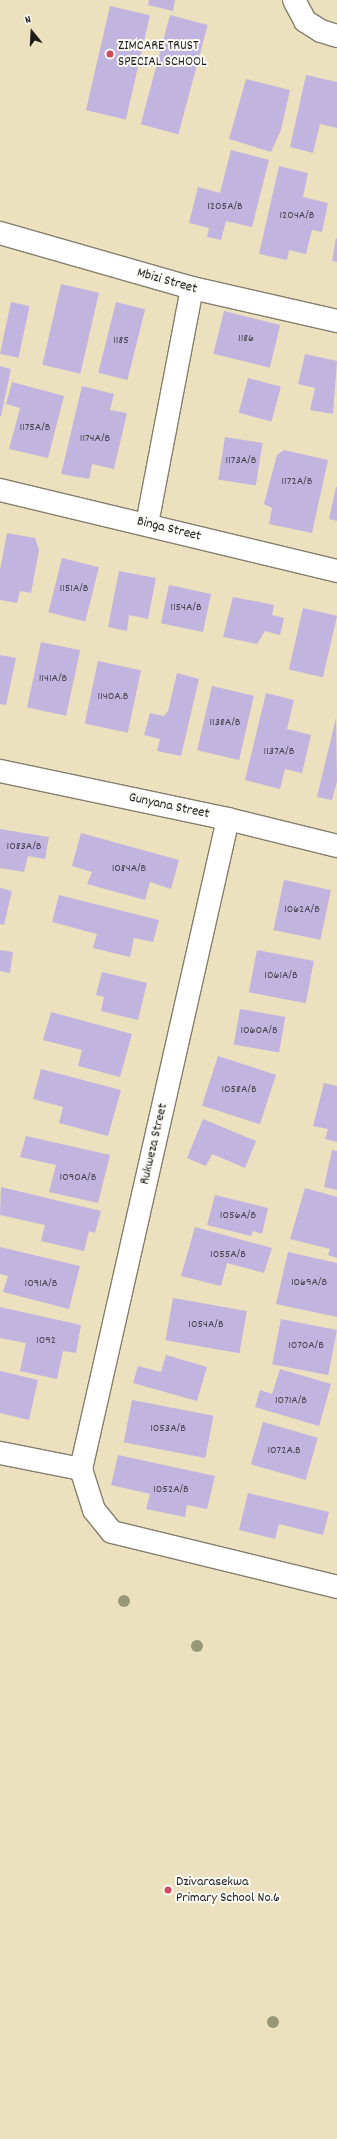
<!DOCTYPE html>
<html>
<head>
<meta charset="utf-8">
<style>
	body { margin:0 }
	#map { position:relative; width:337px; height:2139px; overflow:hidden; background:#ebe1be; font-family:Dekko,sans-serif }
	div>[style] { position:absolute }
	[style*='--x'] { left:calc(var(--x)*1px); top:calc(var(--y)*1px); width:calc(var(--w)*1px); rotate:calc(var(--a)*1deg) }
	.building>* { inset:0; background:#c1b4df; transform-origin:0 0 }
	.roads { filter:drop-shadow(1px 0 #847e6d) drop-shadow(-1px 0 #847e6d) drop-shadow(0 1px #847e6d) drop-shadow(0 -1px #847e6d) }
	.minor>* { height:22px; margin:-11px; padding:0 11px; transform-origin:11px; border-radius:11px; background:#fff }
	.trees>* { width:12px; height:12px; margin:-6px; border-radius:50%; background:#979878 }
	.dots>* { width:11px; height:11px; translate:-50% -50%; box-sizing:border-box; border:2px solid #fdfcf7; border-radius:50% }
	span { translate:-50% -50%; white-space:nowrap; text-align:center; line-height:1.15; -webkit-text-stroke:4px #fdfcf7; paint-order:stroke }
	.number-label { font-size:12px; color:#45424d }
	.number-label span { -webkit-text-stroke-width:0 }
	.poi-label { font-size:14px; color:#1c1c1c }
	.left { translate:0 -50%; text-align:left }
	.street-label { font-size:14px; color:#1c1c1c }
	.north { position:absolute; left:12px; top:12px; width:40px; height:40px; -webkit-text-stroke:3px #fdfcf7; paint-order:stroke; rotate:342deg; font-size:11px; font-weight:700; line-height:16px; text-align:center; color:#1c1c1c }
	.north::after { content:''; display:block; margin:auto; width:14px; height:18px; background:#1c1c1c; clip-path:polygon(50% 0,100% 100%,50% 72%,0 100%) }
</style>
</head>
<body>
<div id="map">
	<div class="building">
		<div style="clip-path:polygon(149px 0,175px 0,173px 11px,148px 5px)"></div>
		<div style="left:110px;top:6px;width:41px;height:107px;rotate:13deg"></div>
		<div style="left:170px;top:15px;width:39px;height:113px;rotate:15deg"></div>
		<div style="clip-path:polygon(306px 75px,337px 82px,337px 128px,320px 124px,313px 153px,290px 147px)"></div>
		<div style="clip-path:polygon(246px 79px,290px 90px,281px 130px,271px 152px,229px 139px)"></div>
		<div style="clip-path:polygon(231px 150px,269px 160px,252px 227px,226px 221px,221px 240px,207px 237px,209px 228px,189px 223px,198px 187px,220px 193px)"></div>
		<div style="clip-path:polygon(279px 166px,308px 173px,303px 197px,328px 203px,322px 232px,312px 230px,306px 254px,289px 250px,287px 260px,259px 254px)"></div>
		<div style="clip-path:polygon(336px 238px,337px 239px,337px 262px,332px 261px)"></div>
		<div style="left:61px;top:284px;width:39px;height:83px;rotate:13deg"></div>
		<div style="left:11px;top:302px;width:19px;height:53px;rotate:12deg"></div>
		<div style="left:116px;top:302px;width:30px;height:73px;rotate:14deg"></div>
		<div style="left:224px;top:311px;width:58px;height:44px;rotate:14deg"></div>
		<div style="clip-path:polygon(305px 354px,337px 361px,333px 414px,310px 410px,315px 388px,298px 384px)"></div>
		<div style="clip-path:polygon(0 366px,11px 369px,1px 416px,0 416px)"></div>
		<div style="left:248px;top:378px;width:34px;height:36px;rotate:15deg"></div>
		<div style="clip-path:polygon(12px 382px,64px 396px,48px 458px,9px 449px,20px 408px,6px 404px)"></div>
		<div style="clip-path:polygon(82px 386px,114px 394px,110px 410px,127px 413px,114px 469px,92px 464px,89px 479px,61px 474px)"></div>
		<div style="left:225px;top:437px;width:38px;height:43px;rotate:9deg"></div>
		<div style="clip-path:polygon(284px 450px,328px 460px,312px 533px,269px 524px,272px 508px,264px 504px,277px 455px)"></div>
		<div style="clip-path:polygon(336px 487px,337px 487px,337px 521px,329px 519px)"></div>
		<div style="clip-path:polygon(7px 533px,35px 538px,39px 550px,31px 593px,20px 591px,17px 603px,0 600px,0 570px)"></div>
		<div style="left:62px;top:558px;width:38px;height:56px;rotate:14deg"></div>
		<div style="clip-path:polygon(119px 571px,156px 578px,148px 619px,129px 615px,127px 631px,108px 627px)"></div>
		<div style="left:169px;top:585px;width:43px;height:39px;rotate:12deg"></div>
		<div style="clip-path:polygon(233px 597px,274px 605px,272px 615px,284px 618px,280px 635px,265px 631px,257px 644px,223px 637px)"></div>
		<div style="left:303px;top:608px;width:35px;height:63px;rotate:13deg"></div>
		<div style="left:41px;top:642px;width:40px;height:67px;rotate:12deg"></div>
		<div style="clip-path:polygon(0 655px,16px 658px,6px 705px,0 704px)"></div>
		<div style="left:98px;top:661px;width:44px;height:64px;rotate:12deg"></div>
		<div style="clip-path:polygon(177px 673px,199px 679px,181px 756px,157px 751px,160px 739px,144px 735px,150px 713px,164px 716px,168px 711px)"></div>
		<div style="left:212px;top:686px;width:43px;height:66px;rotate:13deg"></div>
		<div style="clip-path:polygon(266px 693px,294px 700px,287px 729px,311px 735px,302px 773px,285px 769px,280px 789px,245px 780px)"></div>
		<div style="clip-path:polygon(336px 718px,337px 781px,332px 800px,317px 797px)"></div>
		<div style="clip-path:polygon(0 829px,49px 837px,45px 859px,28px 856px,24px 872px,0 868px)"></div>
		<div style="clip-path:polygon(81px 833px,179px 860px,171px 889px,150px 882px,145px 900px,87px 884px,92px 872px,72px 866px)"></div>
		<div style="left:284px;top:880px;width:48px;height:51px;rotate:12deg"></div>
		<div style="clip-path:polygon(0 888px,12px 891px,4px 925px,0 924px)"></div>
		<div style="clip-path:polygon(59px 895px,159px 920px,153px 942px,134px 938px,130px 957px,93px 948px,97px 934px,52px 922px)"></div>
		<div style="clip-path:polygon(0 950px,13px 952px,10px 973px,0 971px)"></div>
		<div style="left:257px;top:950px;width:58px;height:43px;rotate:11deg"></div>
		<div style="clip-path:polygon(102px 972px,147px 983px,138px 1020px,101px 1011px,104px 997px,96px 995px)"></div>
		<div style="left:240px;top:1009px;width:46px;height:36px;rotate:10deg"></div>
		<div style="clip-path:polygon(51px 1012px,132px 1034px,120px 1077px,78px 1066px,82px 1050px,43px 1040px)"></div>
		<div style="left:218px;top:1056px;width:61px;height:52px;rotate:18deg"></div>
		<div style="clip-path:polygon(41px 1069px,121px 1090px,108px 1136px,59px 1123px,63px 1107px,33px 1099px)"></div>
		<div style="clip-path:polygon(324px 1083px,337px 1086px,337px 1142px,325px 1139px,328px 1129px,313px 1126px)"></div>
		<div style="clip-path:polygon(203px 1119px,256px 1141px,245px 1168px,212px 1154px,206px 1166px,187px 1158px)"></div>
		<div style="clip-path:polygon(26px 1136px,110px 1155px,98px 1203px,49px 1192px,56px 1165px,20px 1157px)"></div>
		<div style="clip-path:polygon(332px 1150px,337px 1151px,337px 1190px,324px 1187px)"></div>
		<div style="clip-path:polygon(1px 1187px,101px 1211px,95px 1233px,89px 1231px,84px 1251px,41px 1241px,45px 1225px,0 1215px)"></div>
		<div style="clip-path:polygon(305px 1188px,337px 1197px,337px 1258px,328px 1255px,330px 1249px,290px 1239px)"></div>
		<div style="clip-path:polygon(215px 1195px,268px 1208px,262px 1234px,253px 1231px,251px 1236px,207px 1225px)"></div>
		<div style="clip-path:polygon(195px 1227px,272px 1248px,264px 1273px,227px 1263px,221px 1286px,181px 1276px)"></div>
		<div style="clip-path:polygon(0 1247px,80px 1266px,69px 1309px,3px 1292px,8px 1276px,0 1274px)"></div>
		<div style="clip-path:polygon(288px 1252px,337px 1263px,337px 1317px,276px 1304px)"></div>
		<div style="left:173px;top:1298px;width:75px;height:43px;rotate:10deg"></div>
		<div style="clip-path:polygon(0 1307px,81px 1325px,76px 1353px,63px 1351px,57px 1379px,20px 1371px,26px 1343px,0 1338px)"></div>
		<div style="left:281px;top:1319px;width:57px;height:46px;rotate:11deg"></div>
		<div style="clip-path:polygon(166px 1355px,207px 1367px,197px 1401px,133px 1383px,138px 1366px,161px 1372px)"></div>
		<div style="clip-path:polygon(280px 1369px,331px 1384px,319px 1426px,255px 1407px,260px 1390px,272px 1394px)"></div>
		<div style="clip-path:polygon(0 1371px,38px 1380px,29px 1420px,0 1413px)"></div>
		<div style="left:132px;top:1400px;width:83px;height:43px;rotate:11deg"></div>
		<div style="left:263px;top:1422px;width:57px;height:44px;rotate:16deg"></div>
		<div style="clip-path:polygon(118px 1455px,215px 1476px,207px 1509px,187px 1505px,185px 1517px,146px 1509px,150px 1494px,111px 1485px)"></div>
		<div style="clip-path:polygon(248px 1493px,329px 1512px,323px 1535px,279px 1524px,275px 1539px,239px 1530px)"></div>
	</div>
	<div class="roads">
		<div class="minor">
			<div style="--x:294;--y:0;--w:24;--a:62"></div>
			<div style="--x:305;--y:21;--w:19;--a:32"></div>
			<div style="--x:321;--y:31;--w:17;--a:17"></div>
			<div style="--x:0;--y:233;--w:200;--a:16"></div>
			<div style="--x:192;--y:288;--w:149;--a:12.8"></div>
			<div style="--x:0;--y:490;--w:347;--a:13.5"></div>
			<div style="--x:147;--y:524;--w:240;--a:-79.2"></div>
			<div style="--x:0;--y:771;--w:233;--a:11.9"></div>
			<div style="--x:228;--y:819;--w:112;--a:13.9"></div>
			<div style="--x:0;--y:1453;--w:83;--a:11.2"></div>
			<div style="--x:81;--y:1469;--w:666;--a:-77.26"></div>
			<div style="--x:81;--y:1469;--w:43;--a:72.4"></div>
			<div style="--x:94;--y:1510;--w:28;--a:51"></div>
			<div style="--x:112;--y:1532;--w:232;--a:13.7"></div>
		</div>
	</div>
	<div class="trees">
		<div style="left:124px;top:1601px"></div>
		<div style="left:197px;top:1646px"></div>
		<div style="left:273px;top:2022px"></div>
	</div>
	<div class="dots">
		<div style="left:110px;top:54px;background:#d1495b"></div>
		<div style="left:168px;top:1890px;background:#d1495b"></div>
	</div>
	<div class="number-label">
		<span style="left:225px;top:207px">1205A/B</span>
		<span style="left:297px;top:216px">1204A/B</span>
		<span style="left:246px;top:339px">1186</span>
		<span style="left:121px;top:341px">1185</span>
		<span style="left:35px;top:428px">1175A/B</span>
		<span style="left:95px;top:439px">1174A/B</span>
		<span style="left:241px;top:461px">1173A/B</span>
		<span style="left:297px;top:482px">1172A/B</span>
		<span style="left:74px;top:589px">1151A/B</span>
		<span style="left:186px;top:608px">1154A/B</span>
		<span style="left:53px;top:679px">1141A/B</span>
		<span style="left:113px;top:697px">1140A.B</span>
		<span style="left:225px;top:723px">1138A/B</span>
		<span style="left:279px;top:752px">1137A/B</span>
		<span style="left:24px;top:847px">1083A/B</span>
		<span style="left:129px;top:869px">1084A/B</span>
		<span style="left:302px;top:910px">1062A/B</span>
		<span style="left:281px;top:976px">1061A/B</span>
		<span style="left:259px;top:1031px">1060A/B</span>
		<span style="left:239px;top:1090px">1058A/B</span>
		<span style="left:78px;top:1178px">1090A/B</span>
		<span style="left:238px;top:1216px">1056A/B</span>
		<span style="left:228px;top:1255px">1055A/B</span>
		<span style="left:309px;top:1283px">1069A/B</span>
		<span style="left:41px;top:1284px">1091A/B</span>
		<span style="left:206px;top:1325px">1054A/B</span>
		<span style="left:46px;top:1341px">1092</span>
		<span style="left:306px;top:1346px">1070A/B</span>
		<span style="left:291px;top:1401px">1071A/B</span>
		<span style="left:168px;top:1429px">1053A/B</span>
		<span style="left:284px;top:1451px">1072A.B</span>
		<span style="left:171px;top:1490px">1052A/B</span>
	</div>
	<div class="poi-label">
		<span class="left" style="left:118px;top:54px">ZIMCARE TRUST<br>SPECIAL SCHOOL</span>
		<span class="left" style="left:176px;top:1890px">Dzivarasekwa<br>Primary School No.6</span>
	</div>
	<div class="street-label">
		<span style="left:167px;top:281px;rotate:16deg">Mbizi Street</span>
		<span style="left:169px;top:529px;rotate:14deg">Binga Street</span>
		<span style="left:169px;top:806px;rotate:12deg">Gunyana Street</span>
		<span style="left:154px;top:1144px;rotate:-77deg">Rukweza Street</span>
	</div>
	<div class="north">N</div>
</div>
</body>
</html>
